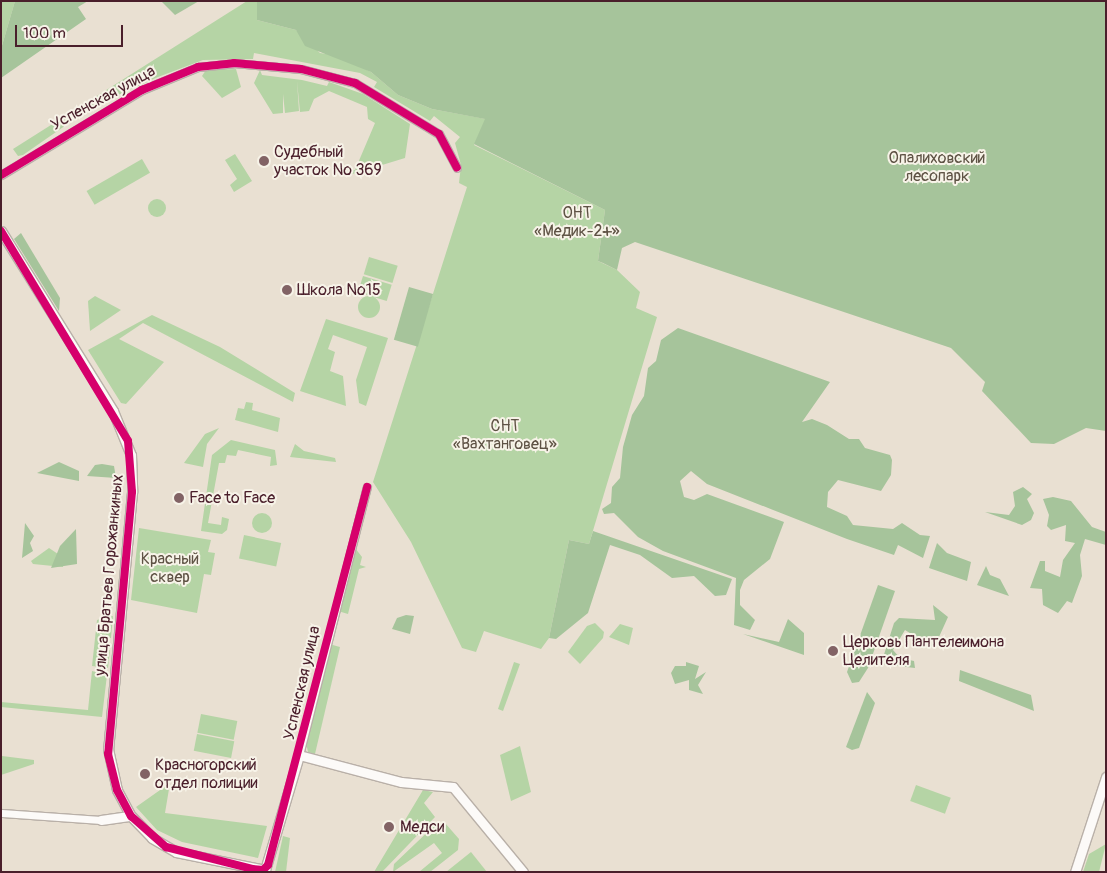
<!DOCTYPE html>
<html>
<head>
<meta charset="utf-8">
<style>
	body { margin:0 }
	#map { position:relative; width:1107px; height:873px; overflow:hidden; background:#e9e0d2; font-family:Pangolin,sans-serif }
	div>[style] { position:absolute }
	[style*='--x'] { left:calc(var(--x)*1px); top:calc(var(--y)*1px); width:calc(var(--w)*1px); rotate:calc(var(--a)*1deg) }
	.green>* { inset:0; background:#b5d4a5; transform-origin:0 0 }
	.round { border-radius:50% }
	.forest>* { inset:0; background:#a6c49b; transform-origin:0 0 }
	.roads { filter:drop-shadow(1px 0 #b9b0a8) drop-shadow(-1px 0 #b9b0a8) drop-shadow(0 1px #b9b0a8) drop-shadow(0 -1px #b9b0a8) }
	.minor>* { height:7px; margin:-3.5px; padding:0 3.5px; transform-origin:3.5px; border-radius:3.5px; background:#fcfaf8 }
	.tertiary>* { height:9px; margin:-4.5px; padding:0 4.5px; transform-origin:4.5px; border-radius:4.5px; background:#fcfaf8 }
	.cycleway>* { height:8px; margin:-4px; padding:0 4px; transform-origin:4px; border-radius:4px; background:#d6006c }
	.dots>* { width:14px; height:14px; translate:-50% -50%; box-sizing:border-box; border:2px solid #f7f3e8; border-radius:50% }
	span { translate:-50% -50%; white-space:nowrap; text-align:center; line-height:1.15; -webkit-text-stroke:4px #f7f3e8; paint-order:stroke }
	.street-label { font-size:16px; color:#4a1f2b }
	.poi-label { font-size:16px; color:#4a1f2b }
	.left { translate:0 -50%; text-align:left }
	.park-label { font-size:16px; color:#5e5244 }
	.frame { position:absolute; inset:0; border:2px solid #4a1f2b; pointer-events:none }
	.scale { position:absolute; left:15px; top:25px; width:108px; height:22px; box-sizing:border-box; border:2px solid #4a1f2b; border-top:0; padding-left:6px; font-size:15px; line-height:18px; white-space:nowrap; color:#4a1f2b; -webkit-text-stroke:4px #f7f3e8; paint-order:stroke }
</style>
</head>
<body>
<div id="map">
	<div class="green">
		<div style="clip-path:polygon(1px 1px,15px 1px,1px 49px)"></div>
		<div style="clip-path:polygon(247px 1px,257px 1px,257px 20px,296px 30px,320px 53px,340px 56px,371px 72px,398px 95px,432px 109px,486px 119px,474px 145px,605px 210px,598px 261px,617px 270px,640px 292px,636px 308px,657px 317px,589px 544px,569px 540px,549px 638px,541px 649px,484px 631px,476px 652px,462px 648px,411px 542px,373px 482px,467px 187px,459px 183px,461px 165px,455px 143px,460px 137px,434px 116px,430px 121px,374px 87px,377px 82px,360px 73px,254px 53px,253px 59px,203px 60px,158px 77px,92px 107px,23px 155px,18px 156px,13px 149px)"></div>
		<div style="clip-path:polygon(236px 69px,241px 87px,222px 98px,202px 76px,206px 70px)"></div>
		<div style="clip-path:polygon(260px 70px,262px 75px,302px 80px,327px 86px,329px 82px,363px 94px,410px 124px,405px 158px,346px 176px,349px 170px,355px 170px,375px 123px,368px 119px,367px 107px,329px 91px,314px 99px,309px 111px,300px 112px,297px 81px,299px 111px,285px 113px,283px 94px,283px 113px,273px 114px,254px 83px)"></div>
		<div style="clip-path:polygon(235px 154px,252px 181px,234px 192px,230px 185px,237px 179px,225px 160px)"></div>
		<div style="left:142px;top:159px;width:16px;height:64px;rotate:60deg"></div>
		<div class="round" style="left:148px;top:199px;width:18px;height:18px"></div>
		<div style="left:369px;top:257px;width:30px;height:18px;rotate:17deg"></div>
		<div style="left:363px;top:276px;width:30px;height:17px;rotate:17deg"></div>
		<div class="round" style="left:358px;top:296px;width:22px;height:22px"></div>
		<div style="clip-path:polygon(95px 296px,121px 310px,90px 331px,88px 301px)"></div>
		<div style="clip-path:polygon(152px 315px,220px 347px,295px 393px,293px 402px,143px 323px,119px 339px,164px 362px,126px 404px,121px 403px,88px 350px)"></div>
		<div style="clip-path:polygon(326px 319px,388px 338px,366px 406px,359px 403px,356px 380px,367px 347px,333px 335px,328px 349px,335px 352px,330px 371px,343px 376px,346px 406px,300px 391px)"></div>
		<div style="clip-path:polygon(246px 402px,253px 403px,252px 410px,280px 418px,278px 432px,235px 420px,238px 408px,244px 409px)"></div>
		<div style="clip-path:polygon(219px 428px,207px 444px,203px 467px,184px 463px,205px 434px)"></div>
		<div style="clip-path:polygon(231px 440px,275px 450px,277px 465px,270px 466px,271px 457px,238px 450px,236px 456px,227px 455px,225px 463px,219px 463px,208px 523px,221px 525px,222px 517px,229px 519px,227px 530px,222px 534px,201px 531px,212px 455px)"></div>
		<div style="clip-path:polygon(295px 444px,304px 451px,335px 458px,336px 462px,290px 457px)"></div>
		<div class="round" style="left:252px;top:513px;width:20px;height:20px"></div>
		<div style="clip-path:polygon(139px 528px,211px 540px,208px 552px,215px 553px,211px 575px,204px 574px,197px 613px,131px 600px)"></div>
		<div style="left:244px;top:535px;width:38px;height:24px;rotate:12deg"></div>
		<div style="clip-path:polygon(49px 548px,64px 558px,63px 567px,33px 564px,31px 561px)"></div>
		<div style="clip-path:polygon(355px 548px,362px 557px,360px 565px,366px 567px,359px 569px,348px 614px,338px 611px)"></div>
		<div style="clip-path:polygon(113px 616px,111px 638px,103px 637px,103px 649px,110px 650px,108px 668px,92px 666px,97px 620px)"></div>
		<div style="clip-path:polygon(595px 623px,604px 632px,603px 638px,580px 664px,568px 652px,587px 626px)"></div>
		<div style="clip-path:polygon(620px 624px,633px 628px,629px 645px,609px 637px)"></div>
		<div style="clip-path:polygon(329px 644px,340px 647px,315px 754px,308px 752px,305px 738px)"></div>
		<div style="clip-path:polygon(514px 662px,520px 664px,503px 711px,498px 709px)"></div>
		<div style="clip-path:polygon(92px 671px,107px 675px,102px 717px,1px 707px,1px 702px,88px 710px)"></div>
		<div style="left:201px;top:714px;width:37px;height:19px;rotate:11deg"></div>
		<div style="left:197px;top:734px;width:38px;height:17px;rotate:11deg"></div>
		<div style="clip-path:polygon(520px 746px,531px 792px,511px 801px,500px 755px)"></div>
		<div style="clip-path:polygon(2px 756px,34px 760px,34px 764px,1px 775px)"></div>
		<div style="clip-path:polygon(170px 783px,165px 813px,267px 826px,258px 858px,182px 842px,157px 830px,136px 807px)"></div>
		<div style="left:916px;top:785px;width:37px;height:17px;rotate:20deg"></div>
		<div style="clip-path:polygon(423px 790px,433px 792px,424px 803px,435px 817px,382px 872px,374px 872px)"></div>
		<div style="clip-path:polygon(437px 823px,445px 823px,459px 839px,458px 850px,430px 872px,419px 872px,442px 853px,434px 843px,393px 872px,394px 864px)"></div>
		<div style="clip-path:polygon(283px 836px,290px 838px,286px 872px,275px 872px)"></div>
		<div style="clip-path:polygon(1106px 844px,1099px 872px,1083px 872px,1089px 854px)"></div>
		<div style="clip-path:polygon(471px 852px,487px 872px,446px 872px)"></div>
	</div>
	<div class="forest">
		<div style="clip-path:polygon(15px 1px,88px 1px,78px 7px,86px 19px,1px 78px,1px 49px)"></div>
		<div style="clip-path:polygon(161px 1px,199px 1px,175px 15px)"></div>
		<div style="clip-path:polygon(257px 1px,1106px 1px,1106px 431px,1086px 428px,1054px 444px,1031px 443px,982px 391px,985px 382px,951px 348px,635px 242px,622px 248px,617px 270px,603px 263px,598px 261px,605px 210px,474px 144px,485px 119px,432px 109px,398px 95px,371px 72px,305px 46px,296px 30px,257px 20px)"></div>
		<div style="clip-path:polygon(21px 233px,60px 298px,59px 311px,14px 239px)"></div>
		<div style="left:409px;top:287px;width:25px;height:55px;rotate:16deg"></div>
		<div style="clip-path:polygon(678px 328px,830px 382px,802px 422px,812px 419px,827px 425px,849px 439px,859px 439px,865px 448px,890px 455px,892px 460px,891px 475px,881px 491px,838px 480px,828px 492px,827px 507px,847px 516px,853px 525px,893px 529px,902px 523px,920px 535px,930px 536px,923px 558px,898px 545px,894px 555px,847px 539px,707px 484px,691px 471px,680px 481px,684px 497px,694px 500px,707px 494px,784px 522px,770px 559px,744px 580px,740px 590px,740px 605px,755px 620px,750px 630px,734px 625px,736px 578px,663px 551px,638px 537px,614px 513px,604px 514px,602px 509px,611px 503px,612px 487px,620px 478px,623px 447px,632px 415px,644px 396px,648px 368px,656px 361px,661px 340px)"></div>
		<div style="clip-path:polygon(59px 462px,79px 471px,79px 481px,37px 473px)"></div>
		<div style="clip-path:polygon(102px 464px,114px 466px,116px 478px,87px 476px,95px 465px)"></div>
		<div style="clip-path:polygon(1023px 487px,1032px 494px,1027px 499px,1034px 513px,1031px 520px,1022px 525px,985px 512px,1009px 515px,1015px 506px,1013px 492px)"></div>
		<div style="clip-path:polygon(1053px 497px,1071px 501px,1092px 527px,1106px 532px,1106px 545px,1085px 539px,1080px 555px,1082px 576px,1072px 603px,1067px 601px,1058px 613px,1043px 605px,1042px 589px,1030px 588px,1040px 561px,1045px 561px,1045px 571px,1060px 577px,1063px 560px,1075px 543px,1065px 541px,1066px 525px,1051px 530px,1047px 526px,1049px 515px,1043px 499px)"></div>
		<div style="clip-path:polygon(25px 523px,34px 536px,30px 543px,33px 551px,22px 558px)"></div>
		<div style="clip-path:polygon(76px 529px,77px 564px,51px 568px,60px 546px)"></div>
		<div style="clip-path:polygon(593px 531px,732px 579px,726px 595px,715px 596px,694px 576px,672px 578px,640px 555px,610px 545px,588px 613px,556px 639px,549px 638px,569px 540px,589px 544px)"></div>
		<div style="clip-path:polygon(937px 543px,947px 553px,971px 562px,967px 581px,929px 568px)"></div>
		<div style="clip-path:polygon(986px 566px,990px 575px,1000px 579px,1009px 596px,977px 585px)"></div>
		<div style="clip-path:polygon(878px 585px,895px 591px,868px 668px,859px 682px,852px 683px,847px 672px)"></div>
		<div style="clip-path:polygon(933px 605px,948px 617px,934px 648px,905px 630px,893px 650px,900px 658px,914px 661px,915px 668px,881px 664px,894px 623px,899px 618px,935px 620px)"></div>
		<div style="clip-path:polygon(406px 615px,414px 616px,410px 634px,392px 629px,397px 618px)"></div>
		<div style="clip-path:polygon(788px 619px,804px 633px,804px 655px,743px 634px,779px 642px)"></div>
		<div style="clip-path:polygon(686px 662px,699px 666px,695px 679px,706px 672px,698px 685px,703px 694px,689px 690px,689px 680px,675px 684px,671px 673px,675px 666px,686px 666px)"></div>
		<div style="clip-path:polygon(960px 670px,1031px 695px,1034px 711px,959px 681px)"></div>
		<div style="clip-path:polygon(867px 692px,875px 703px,859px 748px,852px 750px,846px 747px)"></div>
	</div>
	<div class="roads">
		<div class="minor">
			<div style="--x:1;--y:175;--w:165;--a:-31.1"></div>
			<div style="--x:142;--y:90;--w:61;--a:-22.3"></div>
			<div style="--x:198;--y:67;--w:36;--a:-6"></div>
			<div style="--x:234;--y:63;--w:67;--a:5.1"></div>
			<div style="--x:301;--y:69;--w:56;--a:14.5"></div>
			<div style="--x:355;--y:83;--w:98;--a:31.3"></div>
			<div style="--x:439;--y:134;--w:38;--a:62"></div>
			<div style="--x:299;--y:755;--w:276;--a:-75.8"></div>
			<div style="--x:1;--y:813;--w:100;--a:4"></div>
		</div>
		<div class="tertiary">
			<div style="--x:1;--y:231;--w:212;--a:58.1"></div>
			<div style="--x:113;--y:411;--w:48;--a:67.8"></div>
			<div style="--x:131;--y:455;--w:37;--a:88"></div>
			<div style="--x:132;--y:492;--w:258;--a:95.3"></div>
			<div style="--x:108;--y:749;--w:42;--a:77.6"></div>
			<div style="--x:117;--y:790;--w:30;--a:62"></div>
			<div style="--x:131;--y:816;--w:30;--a:46"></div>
			<div style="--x:152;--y:838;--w:28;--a:30"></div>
			<div style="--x:176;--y:852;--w:91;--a:11.4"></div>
			<div style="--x:265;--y:870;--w:120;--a:-73.5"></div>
			<div style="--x:299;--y:755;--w:106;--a:14.8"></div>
			<div style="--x:401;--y:782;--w:52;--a:5.5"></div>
			<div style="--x:453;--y:787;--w:110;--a:50.5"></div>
			<div style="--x:101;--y:820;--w:30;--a:-8"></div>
			<div style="--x:1075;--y:872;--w:100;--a:-71.9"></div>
		</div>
	</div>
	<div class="cycleway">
		<div style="--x:1;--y:175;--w:165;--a:-31.1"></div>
		<div style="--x:142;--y:90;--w:61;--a:-22.3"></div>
		<div style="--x:198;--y:67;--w:36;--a:-6"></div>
		<div style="--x:234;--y:63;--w:67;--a:5.1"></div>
		<div style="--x:301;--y:69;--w:56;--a:14.5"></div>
		<div style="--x:355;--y:83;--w:98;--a:31.3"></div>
		<div style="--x:439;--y:134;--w:38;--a:62"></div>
		<div style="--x:1;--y:231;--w:245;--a:58.8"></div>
		<div style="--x:128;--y:441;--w:51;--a:85.5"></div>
		<div style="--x:132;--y:492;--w:263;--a:95.2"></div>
		<div style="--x:108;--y:754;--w:37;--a:76"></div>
		<div style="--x:117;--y:790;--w:30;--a:62"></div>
		<div style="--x:131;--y:816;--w:47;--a:41.5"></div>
		<div style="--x:166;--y:847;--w:89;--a:14.3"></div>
		<div style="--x:252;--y:869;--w:11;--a:5"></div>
		<div style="--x:263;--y:870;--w:7;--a:-45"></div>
		<div style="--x:268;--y:865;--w:391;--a:-75.3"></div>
	</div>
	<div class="dots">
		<div style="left:264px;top:161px;background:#826365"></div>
		<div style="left:287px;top:290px;background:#826365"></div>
		<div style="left:179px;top:498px;background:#826365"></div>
		<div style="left:833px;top:651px;background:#826365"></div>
		<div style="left:145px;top:774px;background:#826365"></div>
		<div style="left:389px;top:827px;background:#826365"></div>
	</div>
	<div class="street-label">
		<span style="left:103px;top:98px;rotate:-29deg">Успенская улица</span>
		<span style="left:109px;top:575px;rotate:-85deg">улица Братьев Горожанкиных</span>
		<span style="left:302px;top:683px;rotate:-77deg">Успенская улица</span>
	</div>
	<div class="poi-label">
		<span class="left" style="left:274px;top:161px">Судебный<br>участок № 369</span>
		<span class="left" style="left:297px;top:290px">Школа №15</span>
		<span class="left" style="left:189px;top:498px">Face to Face</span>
		<span class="left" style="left:843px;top:651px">Церковь Пантелеимона<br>Целителя</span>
		<span class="left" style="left:155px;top:774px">Красногорский<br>отдел полиции</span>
		<span class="left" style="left:400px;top:827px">Медси</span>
	</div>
	<div class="park-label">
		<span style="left:937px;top:167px">Опалиховский<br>лесопарк</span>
		<span style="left:577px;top:222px">ОНТ<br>«Медик-2+»</span>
		<span style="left:505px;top:435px">СНТ<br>«Вахтанговец»</span>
		<span style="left:170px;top:568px">Красный<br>сквер</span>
	</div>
	<div class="frame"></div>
	<div class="scale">100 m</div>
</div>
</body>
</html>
